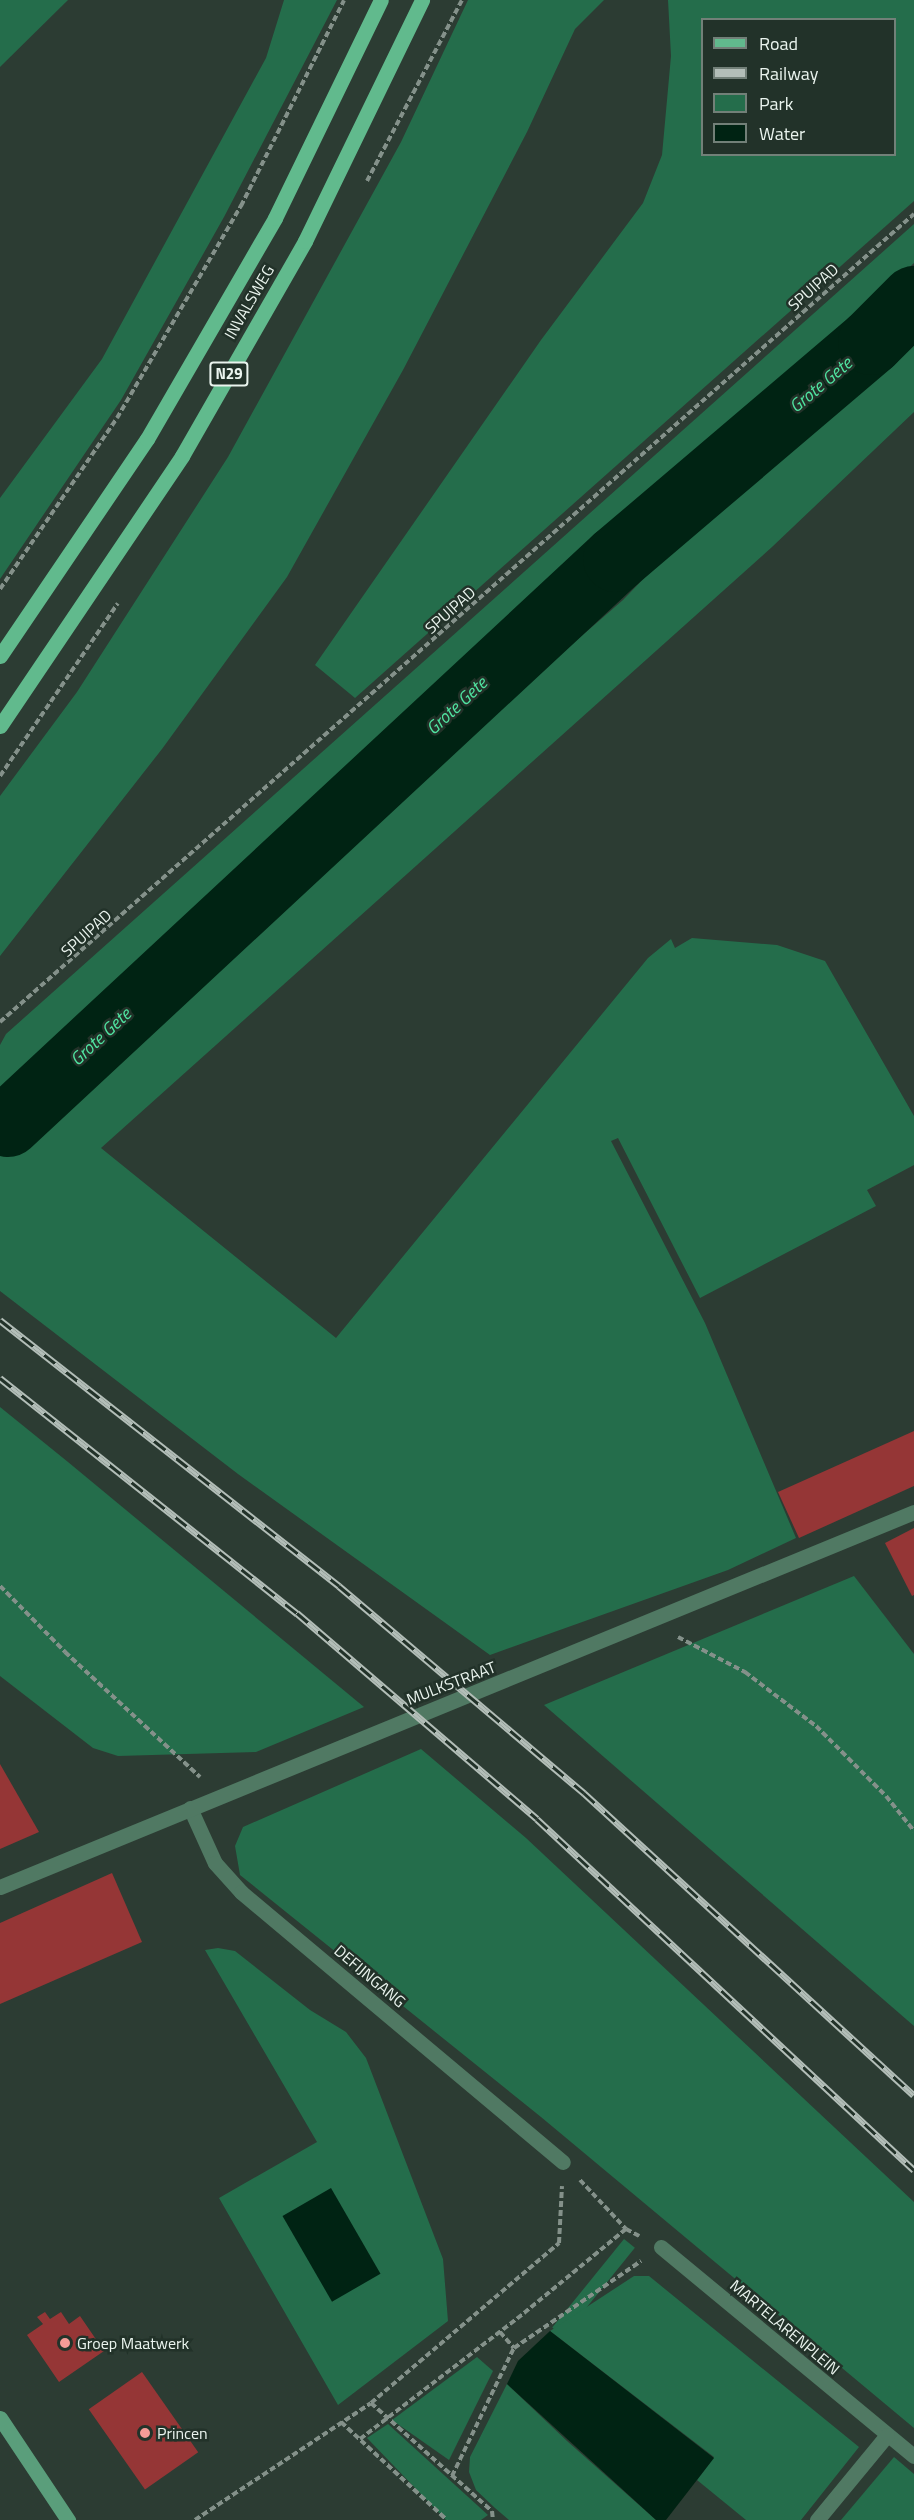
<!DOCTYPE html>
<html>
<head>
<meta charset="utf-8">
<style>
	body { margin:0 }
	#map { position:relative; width:914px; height:2520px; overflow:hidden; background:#2c3c33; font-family:"Titillium Web",sans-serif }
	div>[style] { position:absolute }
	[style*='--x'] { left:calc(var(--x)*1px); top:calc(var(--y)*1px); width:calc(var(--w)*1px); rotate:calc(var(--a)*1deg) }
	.green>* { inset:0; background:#246d4b; transform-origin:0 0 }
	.water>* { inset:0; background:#002313; transform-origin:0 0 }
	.river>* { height:66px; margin:-33px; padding:0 33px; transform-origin:33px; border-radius:33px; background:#002313 }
	.building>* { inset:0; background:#953636; transform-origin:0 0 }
	.path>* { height:4px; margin-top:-2px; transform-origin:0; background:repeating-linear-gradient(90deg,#84918a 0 6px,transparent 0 9px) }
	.street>* { height:15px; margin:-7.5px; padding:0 7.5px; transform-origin:7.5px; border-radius:7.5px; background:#507963 }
	.secondary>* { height:15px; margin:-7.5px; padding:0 7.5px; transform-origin:7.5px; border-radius:7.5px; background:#5a9e7b }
	.primary>* { height:15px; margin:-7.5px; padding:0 7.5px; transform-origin:7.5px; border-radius:7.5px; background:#61ba8d }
	.rail>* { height:7px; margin-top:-3.5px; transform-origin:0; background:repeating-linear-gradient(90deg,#223229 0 14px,#b3beb8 0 28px); box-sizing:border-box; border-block:2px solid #b3beb8 }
	.dots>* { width:16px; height:16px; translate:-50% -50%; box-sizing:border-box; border:3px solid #223229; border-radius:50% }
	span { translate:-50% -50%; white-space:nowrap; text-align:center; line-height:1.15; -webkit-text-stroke:5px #223229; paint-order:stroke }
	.shield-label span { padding:2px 4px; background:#223229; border:2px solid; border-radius:4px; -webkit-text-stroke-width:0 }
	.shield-label { font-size:15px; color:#eaf4ee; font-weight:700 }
	.street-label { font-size:16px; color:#eaf4ee }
	.poi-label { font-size:16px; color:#eaf4ee }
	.left { translate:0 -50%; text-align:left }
	.water-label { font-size:18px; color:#50e4a1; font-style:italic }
	.legend { position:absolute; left:701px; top:18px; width:195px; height:138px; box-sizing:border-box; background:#223229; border:2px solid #728078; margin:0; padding:8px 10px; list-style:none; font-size:18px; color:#eaf4ee }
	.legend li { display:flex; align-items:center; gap:12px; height:30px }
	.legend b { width:30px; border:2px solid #728078 }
</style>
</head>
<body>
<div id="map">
	<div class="green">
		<div style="clip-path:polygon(0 0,68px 0,0 67px)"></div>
		<div style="clip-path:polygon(284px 0,337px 0,224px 217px,121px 400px,0 579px,0 498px,102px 359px,266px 58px)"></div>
		<div style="clip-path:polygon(468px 0,604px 0,575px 29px,527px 132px,403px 370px,287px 577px,162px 749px,0 956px,0 796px,77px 692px,228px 457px,401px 142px)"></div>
		<div style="clip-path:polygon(evenodd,668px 0,914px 0,914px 201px,355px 698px,315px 665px,541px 340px,643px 203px,662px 155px,671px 56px,668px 0,702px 20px,894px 20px,894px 154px,702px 154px,702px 20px)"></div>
		<div style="clip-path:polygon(914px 224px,914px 263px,496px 652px,131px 977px,20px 1088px,10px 1089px,0 1098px,0 1045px,6px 1034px)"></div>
		<div style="clip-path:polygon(914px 330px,914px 412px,772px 547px,101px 1148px,336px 1338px,648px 958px,671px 939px,675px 948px,692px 938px,777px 945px,825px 961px,914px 1116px,914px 1165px,867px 1190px,876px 1206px,700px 1298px,618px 1138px,611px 1141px,705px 1323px,796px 1538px,728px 1570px,490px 1655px,238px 1474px,0 1291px,0 1126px,12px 1135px,37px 1125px,48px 1109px,158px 1003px,623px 600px,704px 516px)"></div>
		<div style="clip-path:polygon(0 1407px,68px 1462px,364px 1707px,256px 1752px,118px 1756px,93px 1748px,0 1676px)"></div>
		<div style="clip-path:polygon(854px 1576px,914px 1654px,914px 2026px,544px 1705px)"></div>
		<div style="clip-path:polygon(421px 1749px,526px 1838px,914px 2202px,914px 2428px,541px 2117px,240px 1875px,235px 1846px,243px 1827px)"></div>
		<div style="clip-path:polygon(218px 1948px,235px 1951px,310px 2010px,346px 2032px,366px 2058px,443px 2259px,448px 2321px,338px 2405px,219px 2198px,317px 2142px,205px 1950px)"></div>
		<div style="left:624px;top:2239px;width:14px;height:114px;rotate:39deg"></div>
		<div style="clip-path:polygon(634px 2276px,649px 2276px,859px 2447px,801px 2520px,746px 2520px,697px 2480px,714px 2457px,550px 2331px)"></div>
		<div style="clip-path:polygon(477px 2357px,493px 2371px,449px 2460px,392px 2420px)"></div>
		<div style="clip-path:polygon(507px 2384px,567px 2441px,656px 2520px,509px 2520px,495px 2508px,476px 2490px,469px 2472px,470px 2457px)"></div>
		<div style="clip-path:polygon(388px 2424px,488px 2515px,481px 2520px,446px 2520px,367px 2438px)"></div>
		<div style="clip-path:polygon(894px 2457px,914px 2474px,914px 2520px,841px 2520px)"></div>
	</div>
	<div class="water">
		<div style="left:331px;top:2188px;width:99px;height:56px;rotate:60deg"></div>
		<div style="clip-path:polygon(550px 2331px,714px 2458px,666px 2520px,656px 2520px,507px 2384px,518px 2361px)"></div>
	</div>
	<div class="river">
		<div style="--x:8;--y:1124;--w:830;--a:-42.9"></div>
		<div style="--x:616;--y:559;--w:335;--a:-40.4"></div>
		<div style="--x:871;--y:342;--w:61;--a:-45"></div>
	</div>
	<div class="building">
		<div style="clip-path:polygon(914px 1431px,914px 1486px,799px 1538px,778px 1492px)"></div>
		<div style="clip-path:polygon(914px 1528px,914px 1595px,912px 1596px,885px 1543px)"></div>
		<div style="clip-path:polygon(0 1764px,39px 1832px,0 1849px)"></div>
		<div style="clip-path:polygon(112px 1873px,142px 1942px,0 2004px,0 1923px)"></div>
		<div style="clip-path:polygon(45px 2312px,50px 2319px,61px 2312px,69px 2324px,80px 2316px,104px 2351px,59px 2382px,27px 2335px,43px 2324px,37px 2317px)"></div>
		<div style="left:142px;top:2372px;width:98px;height:65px;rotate:55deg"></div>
	</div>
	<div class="path">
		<div style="--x:367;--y:181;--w:204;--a:-62.3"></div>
		<div style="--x:0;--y:589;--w:207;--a:-55.6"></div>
		<div style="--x:117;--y:418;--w:246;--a:-59.7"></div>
		<div style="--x:241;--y:206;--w:230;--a:-63.4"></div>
		<div style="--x:0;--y:776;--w:209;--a:-55.7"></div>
		<div style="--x:0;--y:1022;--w:1220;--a:-41.48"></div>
		<div style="--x:0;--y:1586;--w:93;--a:45.4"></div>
		<div style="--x:65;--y:1652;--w:184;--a:42.8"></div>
		<div style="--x:678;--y:1637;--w:76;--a:27.6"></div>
		<div style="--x:745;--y:1672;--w:89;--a:37.3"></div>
		<div style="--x:816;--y:1726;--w:99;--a:45"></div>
		<div style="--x:886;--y:1796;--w:45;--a:51.3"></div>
		<div style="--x:580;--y:2180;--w:67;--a:46.8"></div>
		<div style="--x:626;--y:2229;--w:15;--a:28"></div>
		<div style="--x:500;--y:2332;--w:21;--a:49"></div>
		<div style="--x:371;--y:2403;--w:162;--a:41.8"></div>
		<div style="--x:492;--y:2511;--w:9;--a:84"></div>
		<div style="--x:341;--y:2422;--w:144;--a:42.8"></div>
		<div style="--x:360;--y:2439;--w:207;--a:-37.5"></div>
		<div style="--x:524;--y:2313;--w:132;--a:-39.5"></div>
		<div style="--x:452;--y:2476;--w:142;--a:-64.2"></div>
		<div style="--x:514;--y:2348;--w:154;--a:-34.4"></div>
		<div style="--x:195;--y:2520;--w:211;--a:-33.6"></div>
		<div style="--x:371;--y:2403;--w:247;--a:-40.4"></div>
		<div style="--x:559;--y:2243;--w:57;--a:-87"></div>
	</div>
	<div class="street">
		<div style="--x:190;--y:1808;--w:60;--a:65.6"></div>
		<div style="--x:215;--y:1863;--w:39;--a:48"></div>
		<div style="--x:241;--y:1892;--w:420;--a:40"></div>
		<div style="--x:0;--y:1887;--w:988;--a:-22.31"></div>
		<div style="--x:661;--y:2247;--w:328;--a:39.6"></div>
		<div style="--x:817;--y:2520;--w:110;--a:-50.5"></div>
	</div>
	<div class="secondary">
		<div style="--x:0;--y:2418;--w:123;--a:56.3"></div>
	</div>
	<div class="primary">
		<div style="--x:0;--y:656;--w:262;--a:-55.9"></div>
		<div style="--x:147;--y:439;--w:255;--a:-59.9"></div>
		<div style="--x:275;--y:218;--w:242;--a:-64.1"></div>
		<div style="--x:0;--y:726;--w:326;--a:-56"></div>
		<div style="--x:182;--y:456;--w:248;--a:-60.2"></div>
		<div style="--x:305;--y:241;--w:268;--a:-64.1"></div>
	</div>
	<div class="rail">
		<div style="--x:0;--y:1320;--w:431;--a:38.1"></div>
		<div style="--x:339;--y:1586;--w:321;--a:40.2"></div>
		<div style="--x:584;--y:1793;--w:447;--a:42.5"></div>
		<div style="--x:0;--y:1378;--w:379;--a:38.4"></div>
		<div style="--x:297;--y:1613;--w:316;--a:40.6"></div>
		<div style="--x:537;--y:1819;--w:515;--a:42.95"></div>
	</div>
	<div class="dots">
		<div style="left:65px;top:2343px;background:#f59b97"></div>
		<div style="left:145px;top:2433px;background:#f59b97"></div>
	</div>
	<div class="shield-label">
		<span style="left:229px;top:374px">N29</span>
	</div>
	<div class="street-label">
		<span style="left:813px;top:287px;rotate:-42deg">SPUIPAD</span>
		<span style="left:249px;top:302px;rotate:-60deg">INVALSWEG</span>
		<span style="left:450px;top:610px;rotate:-42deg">SPUIPAD</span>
		<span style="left:86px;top:933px;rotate:-42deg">SPUIPAD</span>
		<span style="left:451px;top:1683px;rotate:-21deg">MULKSTRAAT</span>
		<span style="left:370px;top:1976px;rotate:40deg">DEFIJNGANG</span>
		<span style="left:785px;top:2327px;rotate:40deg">MARTELARENPLEIN</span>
	</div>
	<div class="poi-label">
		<span class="left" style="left:77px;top:2343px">Groep Maatwerk</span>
		<span class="left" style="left:157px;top:2433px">Princen</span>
	</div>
	<div class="water-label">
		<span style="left:821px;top:385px;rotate:-40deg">Grote Gete</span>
		<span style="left:457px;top:706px;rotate:-43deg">Grote Gete</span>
		<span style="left:101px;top:1037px;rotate:-43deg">Grote Gete</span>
	</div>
	<ul class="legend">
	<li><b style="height:8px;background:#61ba8d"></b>Road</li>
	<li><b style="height:8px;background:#b3beb8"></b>Railway</li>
	<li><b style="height:16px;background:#246d4b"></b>Park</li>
	<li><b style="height:16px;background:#002313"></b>Water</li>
	</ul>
</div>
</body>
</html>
